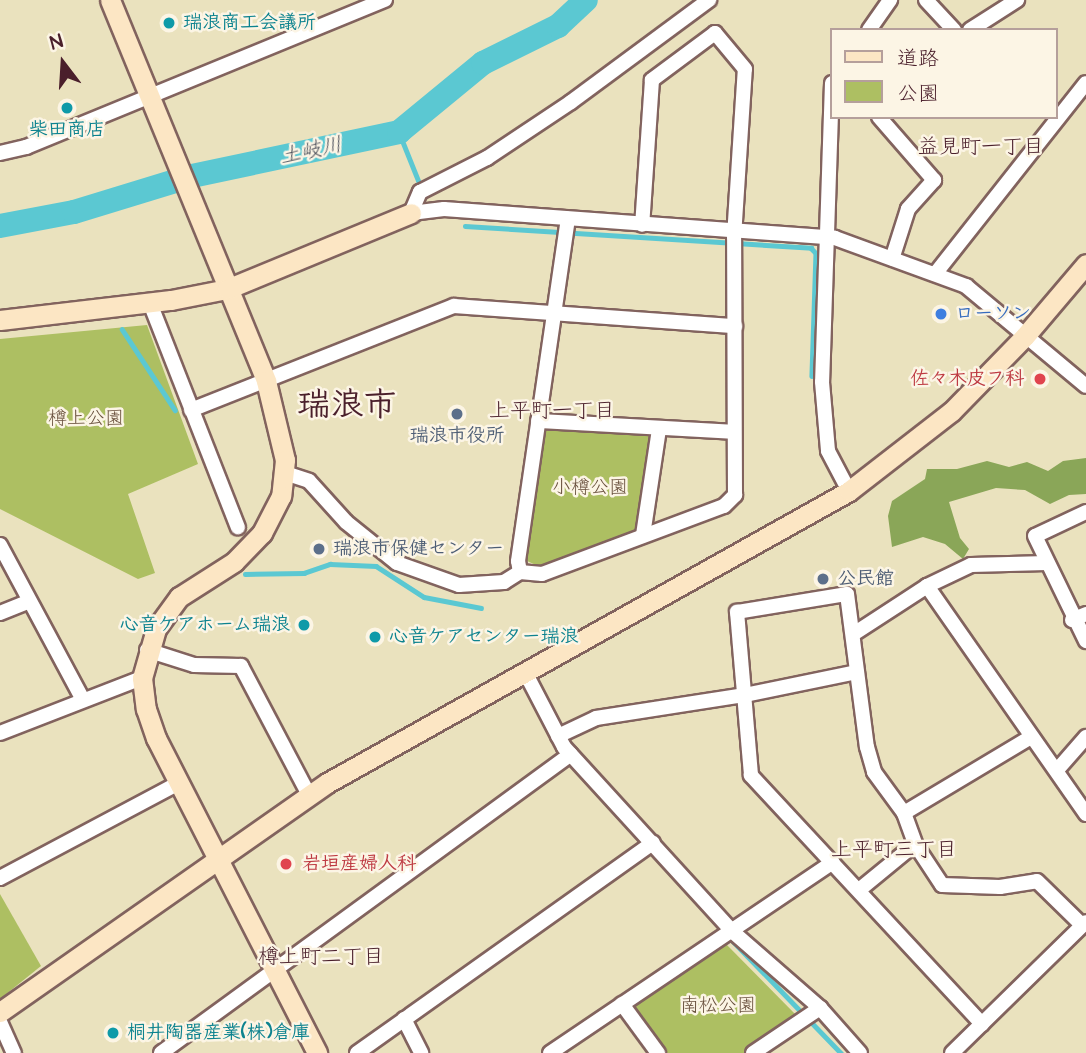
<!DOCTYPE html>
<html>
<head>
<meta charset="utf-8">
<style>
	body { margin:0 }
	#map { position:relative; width:1086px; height:1053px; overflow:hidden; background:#eae2be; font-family:"Architects Daughter","Klee One",sans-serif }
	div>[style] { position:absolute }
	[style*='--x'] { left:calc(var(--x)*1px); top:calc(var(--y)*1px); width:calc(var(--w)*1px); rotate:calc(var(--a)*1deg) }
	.green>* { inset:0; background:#adbf62 }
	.forest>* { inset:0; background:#8aa658 }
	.stream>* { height:4.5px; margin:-2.25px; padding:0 2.25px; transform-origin:2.25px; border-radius:2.25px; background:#5bc8d2 }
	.river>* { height:24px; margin:-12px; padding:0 12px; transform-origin:12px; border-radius:12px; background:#5bc8d2 }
	.roads { filter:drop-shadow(2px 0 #82635e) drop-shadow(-2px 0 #82635e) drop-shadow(0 2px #82635e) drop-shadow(0 -2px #82635e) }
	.street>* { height:14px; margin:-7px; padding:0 7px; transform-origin:7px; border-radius:7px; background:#fff }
	.secondary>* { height:19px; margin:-9.5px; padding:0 9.5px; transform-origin:9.5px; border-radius:9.5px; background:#fce6c4 }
	.dots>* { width:19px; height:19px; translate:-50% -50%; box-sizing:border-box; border:4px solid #fcf5e5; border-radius:50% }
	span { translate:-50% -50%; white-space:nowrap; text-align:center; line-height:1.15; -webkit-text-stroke:5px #fcf5e5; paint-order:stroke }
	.culture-label { font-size:19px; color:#0d838f; font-weight:700 }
	.left { translate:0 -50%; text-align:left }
	.right { translate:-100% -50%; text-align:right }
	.shop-label { font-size:19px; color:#366cbe; font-weight:700 }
	.health-label { font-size:19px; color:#be3a42; font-weight:700 }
	.park-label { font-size:19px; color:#684f3c }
	.service-label { font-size:19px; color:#4e5e75; font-weight:700 }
	.neighbourhood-label { font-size:21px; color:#4a1f2b }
	.water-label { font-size:21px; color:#4f525d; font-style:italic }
	.town-label { font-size:33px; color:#4a1f2b; font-weight:700 }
	.legend { position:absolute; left:830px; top:28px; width:228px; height:91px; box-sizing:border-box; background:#fcf5e5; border:2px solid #b59f9b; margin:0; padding:9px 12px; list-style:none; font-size:21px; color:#4a1f2b }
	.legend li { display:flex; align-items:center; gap:14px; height:35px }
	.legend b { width:35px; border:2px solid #b59f9b }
	.north { position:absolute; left:28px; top:28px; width:70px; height:70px; -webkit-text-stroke:5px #fcf5e5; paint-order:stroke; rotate:343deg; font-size:19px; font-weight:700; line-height:28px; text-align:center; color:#4a1f2b }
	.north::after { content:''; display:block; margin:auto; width:24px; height:32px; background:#4a1f2b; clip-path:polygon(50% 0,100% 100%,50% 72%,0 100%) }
</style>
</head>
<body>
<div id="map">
	<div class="green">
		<div style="clip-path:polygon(147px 325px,198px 464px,128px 494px,155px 573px,138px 579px,0 509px,0 339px)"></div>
		<div style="clip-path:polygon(543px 426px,652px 435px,640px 530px,538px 566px,525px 560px)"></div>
		<div style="clip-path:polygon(0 894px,41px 966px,0 999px)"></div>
		<div style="clip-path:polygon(725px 943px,798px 1017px,746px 1053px,665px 1053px,632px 1008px)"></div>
	</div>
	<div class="forest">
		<div style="clip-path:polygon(1086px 458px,1086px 494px,1069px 495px,1050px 504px,1025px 490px,996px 488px,949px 502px,960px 538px,969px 549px,963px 559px,945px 544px,923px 537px,892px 547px,888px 516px,892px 501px,925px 479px,927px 469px,957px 469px,987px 461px,1009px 467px,1027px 462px,1048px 471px,1063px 461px)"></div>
	</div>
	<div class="stream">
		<div style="--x:399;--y:132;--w:54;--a:68.2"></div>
		<div style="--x:465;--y:226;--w:347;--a:3.6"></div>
		<div style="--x:811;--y:248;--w:7;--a:45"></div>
		<div style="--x:816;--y:253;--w:123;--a:91.9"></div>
		<div style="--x:122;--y:329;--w:97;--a:56.8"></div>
		<div style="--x:245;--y:574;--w:59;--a:-1"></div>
		<div style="--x:304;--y:573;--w:28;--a:-19"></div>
		<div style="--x:330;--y:564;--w:46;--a:2.5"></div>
		<div style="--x:376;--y:566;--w:57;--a:32.9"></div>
		<div style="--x:424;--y:597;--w:58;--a:10.9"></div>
		<div style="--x:621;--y:819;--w:37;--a:47"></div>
		<div style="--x:730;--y:938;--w:160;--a:46"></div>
	</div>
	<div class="river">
		<div style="--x:0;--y:226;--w:75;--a:-10.7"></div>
		<div style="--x:74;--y:212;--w:123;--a:-17"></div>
		<div style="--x:192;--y:176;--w:212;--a:-12"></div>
		<div style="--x:399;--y:132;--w:109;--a:-39.4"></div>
		<div style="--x:483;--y:63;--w:84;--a:-26.3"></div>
		<div style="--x:558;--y:26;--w:38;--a:-43"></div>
	</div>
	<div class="roads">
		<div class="street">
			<div style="--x:926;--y:0;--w:41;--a:47"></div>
			<div style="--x:869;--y:30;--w:37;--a:-55"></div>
			<div style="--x:970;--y:30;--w:56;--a:-32.6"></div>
			<div style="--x:832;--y:83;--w:299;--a:91.9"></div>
			<div style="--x:822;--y:382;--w:69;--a:85"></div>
			<div style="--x:828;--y:451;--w:45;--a:62.3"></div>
			<div style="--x:879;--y:117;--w:84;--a:48.9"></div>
			<div style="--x:934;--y:180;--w:39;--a:132"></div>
			<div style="--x:908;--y:209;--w:52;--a:107.7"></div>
			<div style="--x:0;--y:153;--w:27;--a:-13"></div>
			<div style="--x:26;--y:147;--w:388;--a:-22.3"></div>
			<div style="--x:411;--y:213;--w:33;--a:-7"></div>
			<div style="--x:444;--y:209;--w:392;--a:4.2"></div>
			<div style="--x:835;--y:238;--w:140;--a:20.1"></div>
			<div style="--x:966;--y:286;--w:156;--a:39.8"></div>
			<div style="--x:411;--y:213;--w:23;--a:-67"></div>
			<div style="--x:420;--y:192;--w:75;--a:-26.9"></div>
			<div style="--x:487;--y:158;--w:101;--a:-33.7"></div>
			<div style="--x:571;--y:102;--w:172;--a:-36.5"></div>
			<div style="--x:935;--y:274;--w:243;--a:-51.7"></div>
			<div style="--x:150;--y:303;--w:241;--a:68.6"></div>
			<div style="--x:191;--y:410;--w:283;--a:-21.6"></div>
			<div style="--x:454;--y:306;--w:282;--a:4.1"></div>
			<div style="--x:538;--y:421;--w:196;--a:3.2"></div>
			<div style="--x:285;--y:473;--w:25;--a:18"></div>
			<div style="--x:309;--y:481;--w:55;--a:47.9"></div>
			<div style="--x:346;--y:522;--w:65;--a:38.8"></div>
			<div style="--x:397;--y:563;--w:66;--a:19.5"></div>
			<div style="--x:459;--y:585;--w:45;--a:-3.8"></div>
			<div style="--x:504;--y:582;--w:19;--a:-32"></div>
			<div style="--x:520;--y:572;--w:22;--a:5"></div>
			<div style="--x:542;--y:574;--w:194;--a:-20.5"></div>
			<div style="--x:724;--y:506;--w:16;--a:-45"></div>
			<div style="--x:735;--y:495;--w:258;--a:-90.2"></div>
			<div style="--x:734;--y:237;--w:168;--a:-86.3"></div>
			<div style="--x:745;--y:69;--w:47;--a:-129.8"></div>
			<div style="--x:715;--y:33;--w:79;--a:143.3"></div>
			<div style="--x:652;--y:80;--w:145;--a:93.9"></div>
			<div style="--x:1086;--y:512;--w:56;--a:154.8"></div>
			<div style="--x:1035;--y:536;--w:117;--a:64.1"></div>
			<div style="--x:643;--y:535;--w:107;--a:-81.4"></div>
			<div style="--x:0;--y:545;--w:174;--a:61.8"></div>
			<div style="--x:520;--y:572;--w:11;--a:-100"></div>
			<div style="--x:518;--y:561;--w:346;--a:-81.7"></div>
			<div style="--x:927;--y:586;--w:278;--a:55.1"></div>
			<div style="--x:0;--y:613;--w:31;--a:-22"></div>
			<div style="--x:1072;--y:620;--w:15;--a:-23"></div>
			<div style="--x:855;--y:633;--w:86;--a:-33.1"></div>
			<div style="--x:927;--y:586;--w:49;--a:-25.5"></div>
			<div style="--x:971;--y:565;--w:76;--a:-1.5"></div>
			<div style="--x:147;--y:650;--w:49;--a:17.7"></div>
			<div style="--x:194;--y:665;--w:47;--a:1.2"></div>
			<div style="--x:241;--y:666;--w:146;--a:62.2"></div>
			<div style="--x:525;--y:672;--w:85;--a:62.5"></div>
			<div style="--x:564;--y:747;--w:251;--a:47.6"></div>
			<div style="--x:733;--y:932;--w:116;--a:41.1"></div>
			<div style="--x:820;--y:1008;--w:60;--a:48.4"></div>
			<div style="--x:0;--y:733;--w:152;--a:-21.2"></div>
			<div style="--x:558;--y:736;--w:42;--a:-25.3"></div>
			<div style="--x:596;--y:718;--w:151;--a:-8.8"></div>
			<div style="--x:745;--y:695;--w:114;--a:-11.6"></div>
			<div style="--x:1058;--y:769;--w:43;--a:-48.8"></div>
			<div style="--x:904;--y:813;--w:148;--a:-30.9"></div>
			<div style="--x:0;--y:878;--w:203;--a:-28"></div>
			<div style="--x:859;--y:890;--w:72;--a:-39.4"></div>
			<div style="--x:622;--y:1004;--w:61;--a:53.7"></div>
			<div style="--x:404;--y:1019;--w:38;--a:63"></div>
			<div style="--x:0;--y:1022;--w:34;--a:66"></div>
			<div style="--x:982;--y:1024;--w:340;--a:-132.9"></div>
			<div style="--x:751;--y:775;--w:164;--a:-94.9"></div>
			<div style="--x:737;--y:612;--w:111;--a:-9.3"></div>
			<div style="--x:847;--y:594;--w:154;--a:82.6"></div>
			<div style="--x:867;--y:747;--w:26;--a:74"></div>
			<div style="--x:874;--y:772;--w:51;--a:53.8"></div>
			<div style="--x:904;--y:813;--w:33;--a:70"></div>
			<div style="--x:915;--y:844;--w:49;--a:56.6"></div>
			<div style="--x:942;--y:885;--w:58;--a:2"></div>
			<div style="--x:1000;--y:887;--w:37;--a:-9"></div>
			<div style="--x:1037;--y:881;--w:63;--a:44.4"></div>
			<div style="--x:161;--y:1053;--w:507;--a:-36.1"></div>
			<div style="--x:357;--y:1053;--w:363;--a:-35.4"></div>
			<div style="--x:550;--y:1053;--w:341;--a:-34"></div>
			<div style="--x:753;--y:1053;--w:81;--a:-33.9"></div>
			<div style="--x:952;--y:1053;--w:187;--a:-44.4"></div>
		</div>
		<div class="secondary">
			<div style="--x:110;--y:0;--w:412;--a:67.7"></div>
			<div style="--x:266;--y:381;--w:81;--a:76.5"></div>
			<div style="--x:285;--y:460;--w:36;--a:96"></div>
			<div style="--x:281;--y:496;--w:42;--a:117.2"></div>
			<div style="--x:262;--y:533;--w:40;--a:134"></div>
			<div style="--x:234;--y:562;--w:65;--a:147.5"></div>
			<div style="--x:179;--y:597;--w:39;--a:126"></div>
			<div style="--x:156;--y:629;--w:51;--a:105.9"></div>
			<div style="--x:142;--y:678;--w:31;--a:83"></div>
			<div style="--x:146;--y:709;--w:31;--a:71"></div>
			<div style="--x:156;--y:738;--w:354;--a:62.9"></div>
			<div style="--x:0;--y:320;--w:172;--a:-6.7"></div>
			<div style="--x:171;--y:300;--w:57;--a:-11.1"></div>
			<div style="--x:227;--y:289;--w:199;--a:-22.4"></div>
			<div style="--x:0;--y:1012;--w:399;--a:-35"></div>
			<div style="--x:327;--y:783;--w:598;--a:-29.22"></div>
			<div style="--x:849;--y:491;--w:129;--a:-37.8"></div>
			<div style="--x:951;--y:412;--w:106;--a:-45.8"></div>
			<div style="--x:1025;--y:336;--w:94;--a:-49.7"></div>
		</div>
	</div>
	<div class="dots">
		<div style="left:169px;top:23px;background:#0f9aa8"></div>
		<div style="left:67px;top:108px;background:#0f9aa8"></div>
		<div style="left:941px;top:314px;background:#3f7fe0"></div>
		<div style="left:1040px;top:379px;background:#e0444e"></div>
		<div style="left:457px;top:414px;background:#5c6f8a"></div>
		<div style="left:319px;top:549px;background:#5c6f8a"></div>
		<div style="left:823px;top:579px;background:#5c6f8a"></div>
		<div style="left:304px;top:625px;background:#0f9aa8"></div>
		<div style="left:375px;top:637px;background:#0f9aa8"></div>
		<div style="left:286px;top:864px;background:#e0444e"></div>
		<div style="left:113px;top:1033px;background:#0f9aa8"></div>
	</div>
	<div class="culture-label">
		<span class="left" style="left:183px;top:23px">瑞浪商工会議所</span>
		<span style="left:67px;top:130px">柴田商店</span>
		<span class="right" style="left:290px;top:625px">心音ケアホーム瑞浪</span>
		<span class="left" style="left:389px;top:637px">心音ケアセンター瑞浪</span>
		<span class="left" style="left:127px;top:1033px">桐井陶器産業(株)倉庫</span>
	</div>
	<div class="shop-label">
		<span class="left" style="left:955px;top:314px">ローソン</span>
	</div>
	<div class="health-label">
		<span class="right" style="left:1024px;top:379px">佐々木皮フ科</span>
		<span class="left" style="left:302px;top:864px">岩垣産婦人科</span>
	</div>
	<div class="park-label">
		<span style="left:86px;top:419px">樽上公園</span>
		<span style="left:590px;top:488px">小樽公園</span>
		<span style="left:718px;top:1006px">南松公園</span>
	</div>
	<div class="service-label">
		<span style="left:457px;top:436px">瑞浪市役所</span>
		<span class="left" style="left:333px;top:549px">瑞浪市保健センター</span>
		<span class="left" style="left:837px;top:579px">公民館</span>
	</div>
	<div class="neighbourhood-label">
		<span style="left:981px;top:147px">益見町一丁目</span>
		<span style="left:552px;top:411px">上平町一丁目</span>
		<span style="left:894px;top:850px">上平町三丁目</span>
		<span style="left:321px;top:957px">樽上町二丁目</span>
	</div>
	<div class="water-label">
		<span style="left:311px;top:151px;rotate:-12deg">土岐川</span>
	</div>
	<div class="town-label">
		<span style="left:347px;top:406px">瑞浪市</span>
	</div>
	<ul class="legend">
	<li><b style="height:9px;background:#fce6c4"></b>道路</li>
	<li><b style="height:19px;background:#adbf62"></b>公園</li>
	</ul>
	<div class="north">N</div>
</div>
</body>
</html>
